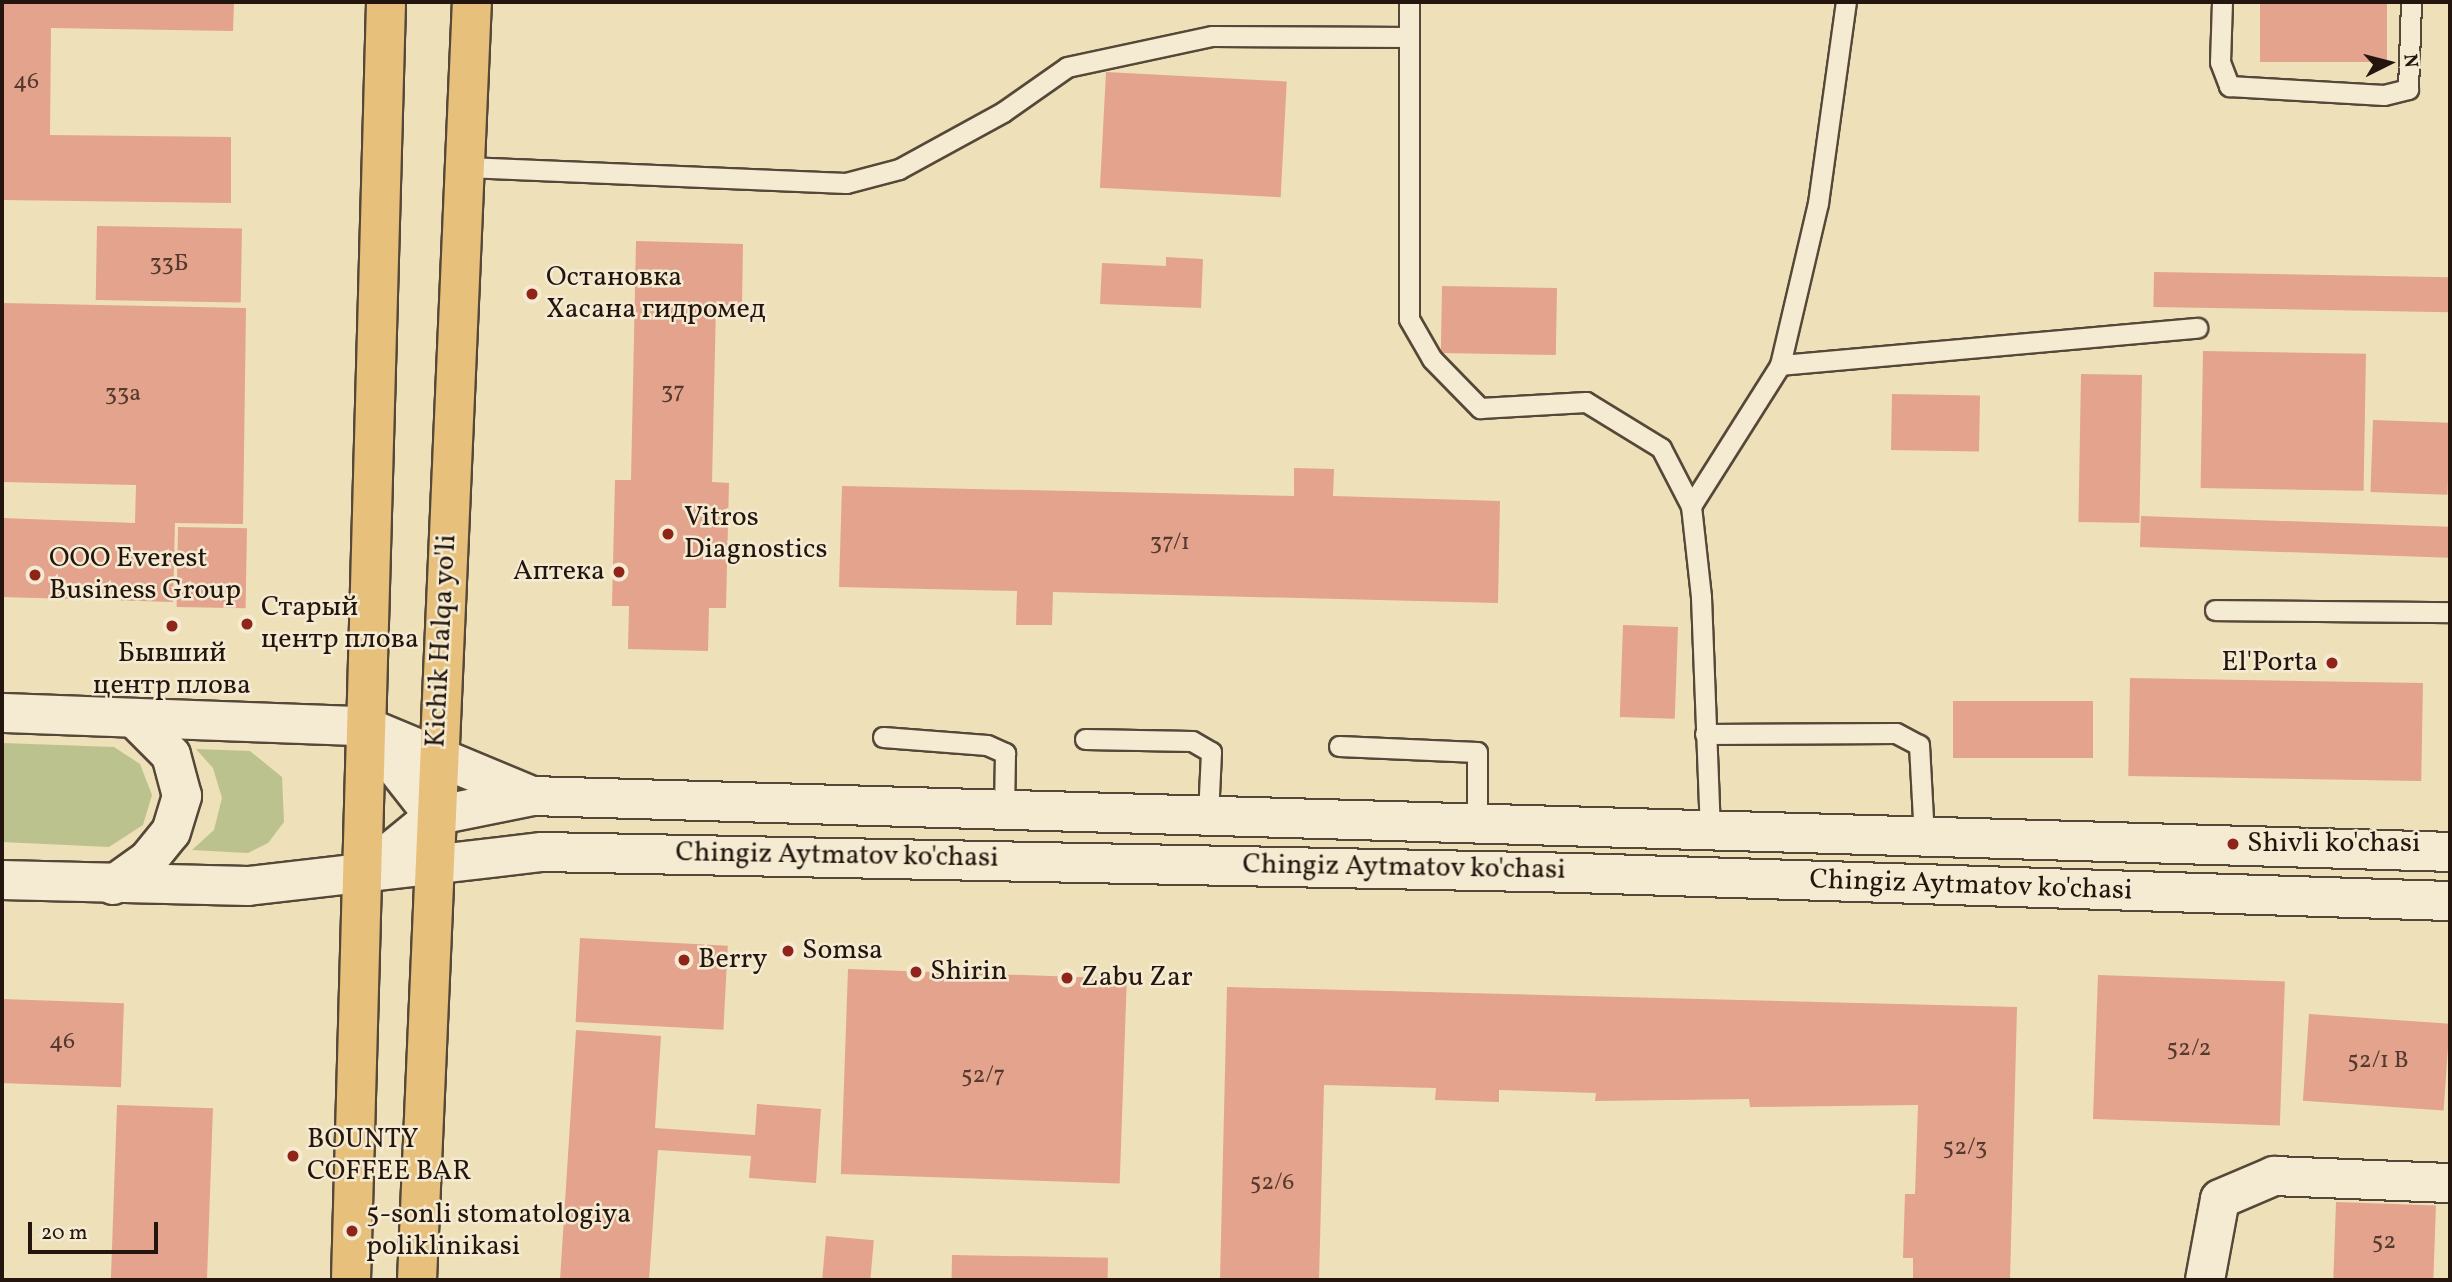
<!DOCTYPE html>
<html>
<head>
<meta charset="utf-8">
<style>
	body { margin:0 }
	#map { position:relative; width:2452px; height:1282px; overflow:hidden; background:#eee0b9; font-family:Vollkorn,serif }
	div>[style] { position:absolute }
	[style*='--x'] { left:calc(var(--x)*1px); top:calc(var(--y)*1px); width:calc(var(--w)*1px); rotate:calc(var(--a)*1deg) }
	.green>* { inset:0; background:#bbc28e }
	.building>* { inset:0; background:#e3a38d; transform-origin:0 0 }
	.roads { filter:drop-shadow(2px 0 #564839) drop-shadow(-2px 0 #564839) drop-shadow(0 2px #564839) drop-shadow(0 -2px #564839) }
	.service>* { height:19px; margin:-9.5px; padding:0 9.5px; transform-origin:9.5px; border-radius:9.5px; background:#f4ebd2 }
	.minor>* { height:38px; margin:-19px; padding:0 19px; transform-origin:19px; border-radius:19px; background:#f4ebd2 }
	.secondary>* { height:38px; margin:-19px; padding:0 19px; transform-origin:19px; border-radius:19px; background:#f4ebd2 }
	.trunk>* { height:38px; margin:-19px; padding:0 19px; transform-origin:19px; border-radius:19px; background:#e7c07c }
	.dots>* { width:19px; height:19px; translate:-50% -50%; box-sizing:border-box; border:4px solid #f4ebd2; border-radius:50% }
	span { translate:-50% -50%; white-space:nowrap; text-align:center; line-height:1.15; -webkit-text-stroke:5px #f4ebd2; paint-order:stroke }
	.number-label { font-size:24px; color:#54392e }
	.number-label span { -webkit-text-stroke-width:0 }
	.poi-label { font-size:28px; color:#24160e }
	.left { translate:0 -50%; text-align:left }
	.right { translate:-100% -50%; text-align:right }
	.street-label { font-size:28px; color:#24160e }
	.frame { position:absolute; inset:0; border:4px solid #24160e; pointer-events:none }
	.north { position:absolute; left:2354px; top:28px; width:70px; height:70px; -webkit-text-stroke:5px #f4ebd2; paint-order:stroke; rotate:84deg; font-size:19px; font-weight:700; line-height:28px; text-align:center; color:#24160e }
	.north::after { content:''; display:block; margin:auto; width:24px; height:32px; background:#24160e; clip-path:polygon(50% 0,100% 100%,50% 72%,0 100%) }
	.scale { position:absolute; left:28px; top:1222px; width:130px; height:32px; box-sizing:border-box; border:4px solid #24160e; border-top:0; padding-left:9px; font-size:21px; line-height:24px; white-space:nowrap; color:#24160e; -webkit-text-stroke:5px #f4ebd2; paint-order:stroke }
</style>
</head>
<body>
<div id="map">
	<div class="green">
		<div style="clip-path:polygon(2px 743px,114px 747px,140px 764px,152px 795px,143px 825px,109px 847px,2px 842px)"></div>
		<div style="clip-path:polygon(196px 749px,250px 751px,282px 777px,284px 822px,268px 843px,248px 853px,192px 850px,214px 830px,222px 798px,213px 768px)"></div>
	</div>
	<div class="building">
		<div style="clip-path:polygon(2px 2px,234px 2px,233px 31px,51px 28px,50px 135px,231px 137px,231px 203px,2px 200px)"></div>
		<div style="left:2260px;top:2px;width:127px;height:60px"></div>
		<div style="left:1106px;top:72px;width:181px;height:116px;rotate:3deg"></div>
		<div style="left:97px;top:226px;width:145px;height:74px;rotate:1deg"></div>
		<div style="clip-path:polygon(636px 241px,743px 244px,742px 306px,716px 305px,712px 482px,729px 483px,726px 608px,709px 608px,708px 651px,628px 649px,629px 606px,612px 606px,615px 480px,631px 480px)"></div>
		<div style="clip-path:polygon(1166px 257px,1203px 259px,1201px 308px,1100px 304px,1102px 263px,1166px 266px)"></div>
		<div style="left:2154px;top:272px;width:296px;height:35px;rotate:1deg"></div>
		<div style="left:1442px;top:286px;width:115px;height:67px;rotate:1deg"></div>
		<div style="clip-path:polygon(2px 303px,246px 308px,243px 524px,175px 523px,173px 602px,2px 597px,2px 518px,135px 523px,136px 485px,2px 482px)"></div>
		<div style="left:2203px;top:351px;width:163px;height:137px;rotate:1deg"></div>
		<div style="left:2081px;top:374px;width:61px;height:148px;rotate:1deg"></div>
		<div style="left:1892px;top:394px;width:88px;height:56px;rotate:1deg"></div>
		<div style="left:2373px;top:420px;width:77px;height:72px;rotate:2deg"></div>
		<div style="clip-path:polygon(1294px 468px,1334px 469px,1333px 496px,1500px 501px,1498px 603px,1053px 592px,1052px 625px,1016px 625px,1017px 591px,839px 587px,842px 486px,1294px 496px)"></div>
		<div style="left:2141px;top:516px;width:309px;height:31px;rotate:2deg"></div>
		<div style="left:178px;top:527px;width:69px;height:80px;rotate:1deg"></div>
		<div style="left:1623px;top:625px;width:55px;height:92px;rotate:2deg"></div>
		<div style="left:2130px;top:678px;width:293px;height:98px;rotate:1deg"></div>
		<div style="left:1953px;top:701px;width:140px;height:57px"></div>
		<div style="left:580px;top:938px;width:148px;height:84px;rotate:3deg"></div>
		<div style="left:848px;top:969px;width:279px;height:205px;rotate:2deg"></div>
		<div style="left:2098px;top:975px;width:187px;height:144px;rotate:2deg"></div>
		<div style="clip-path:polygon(1227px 987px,2017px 1007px,2010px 1280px,1913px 1280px,1913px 1258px,1903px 1258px,1905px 1194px,1915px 1194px,1918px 1105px,1750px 1107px,1749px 1099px,1595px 1101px,1596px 1093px,1499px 1090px,1499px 1102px,1435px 1100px,1436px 1088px,1324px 1085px,1319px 1280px,1220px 1280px)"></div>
		<div style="left:2px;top:999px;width:122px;height:84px;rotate:2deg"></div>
		<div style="left:2309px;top:1014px;width:141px;height:87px;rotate:4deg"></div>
		<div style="clip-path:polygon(576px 1030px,661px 1036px,655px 1128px,755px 1135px,757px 1104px,821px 1109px,816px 1183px,749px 1178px,751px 1156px,658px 1150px,649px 1280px,560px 1280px)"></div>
		<div style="left:117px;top:1105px;width:96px;height:175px;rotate:2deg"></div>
		<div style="left:2336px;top:1202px;width:100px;height:78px;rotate:2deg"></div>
		<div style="left:826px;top:1236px;width:48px;height:44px;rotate:5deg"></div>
		<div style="left:952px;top:1255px;width:156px;height:25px;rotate:1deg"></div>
	</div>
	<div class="roads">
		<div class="service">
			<div style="--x:2222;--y:2;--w:60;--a:91.9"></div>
			<div style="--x:2220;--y:62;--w:26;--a:69"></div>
			<div style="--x:2229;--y:86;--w:155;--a:3.3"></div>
			<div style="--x:2384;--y:95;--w:25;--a:-14"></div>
			<div style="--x:2408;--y:89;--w:87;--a:-88"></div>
			<div style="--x:1409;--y:37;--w:282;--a:90"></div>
			<div style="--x:1409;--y:319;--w:46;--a:60.1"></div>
			<div style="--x:1432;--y:359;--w:69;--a:45.6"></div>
			<div style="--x:1480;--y:408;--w:106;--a:-3.2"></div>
			<div style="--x:1586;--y:402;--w:88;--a:31.5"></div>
			<div style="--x:1661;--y:448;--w:65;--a:62.7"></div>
			<div style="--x:1691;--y:506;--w:92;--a:83.7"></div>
			<div style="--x:1701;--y:597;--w:233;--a:87.8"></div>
			<div style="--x:466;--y:167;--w:380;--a:2.4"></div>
			<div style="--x:846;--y:183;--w:55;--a:-14.8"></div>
			<div style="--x:899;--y:169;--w:119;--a:-28.7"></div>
			<div style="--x:1003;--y:112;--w:78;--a:-35.1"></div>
			<div style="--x:1067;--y:67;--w:148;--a:-12.1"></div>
			<div style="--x:1212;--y:36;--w:197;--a:0.3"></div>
			<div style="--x:1409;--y:37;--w:35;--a:-90"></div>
			<div style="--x:1780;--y:365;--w:419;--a:-5.1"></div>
			<div style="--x:1691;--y:506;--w:167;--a:-57.7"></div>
			<div style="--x:1780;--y:365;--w:166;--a:-76.8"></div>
			<div style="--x:1818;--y:203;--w:203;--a:-82.1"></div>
			<div style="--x:2215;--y:610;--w:235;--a:0.5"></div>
			<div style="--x:1705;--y:734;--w:191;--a:-0.3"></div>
			<div style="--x:1896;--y:733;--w:26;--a:28"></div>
			<div style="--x:1919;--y:745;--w:91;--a:86.9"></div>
			<div style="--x:883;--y:737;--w:104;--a:4.4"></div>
			<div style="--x:987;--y:745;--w:20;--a:24"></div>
			<div style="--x:1005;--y:753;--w:58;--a:91"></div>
			<div style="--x:1085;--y:739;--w:107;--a:1.1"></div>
			<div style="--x:1192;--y:741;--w:22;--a:30"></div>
			<div style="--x:1211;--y:752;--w:64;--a:92.7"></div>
			<div style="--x:1339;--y:746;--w:138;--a:2.5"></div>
			<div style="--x:1477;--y:752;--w:71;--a:90"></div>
		</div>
		<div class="minor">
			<div style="--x:2205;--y:1280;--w:82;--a:-79.5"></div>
			<div style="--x:2220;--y:1199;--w:59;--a:-23.1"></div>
			<div style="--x:2274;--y:1176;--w:176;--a:2.3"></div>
		</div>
		<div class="secondary">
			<div style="--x:2;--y:713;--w:362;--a:2.1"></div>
			<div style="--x:364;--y:726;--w:182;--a:22.6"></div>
			<div style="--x:365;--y:728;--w:112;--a:51.9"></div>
			<div style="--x:361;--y:876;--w:94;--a:-39.4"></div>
			<div style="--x:434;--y:816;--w:100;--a:-11.5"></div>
			<div style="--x:532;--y:796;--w:1919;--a:1.67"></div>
			<div style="--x:2;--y:880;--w:246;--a:1.4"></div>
			<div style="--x:248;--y:886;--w:296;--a:-6.6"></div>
			<div style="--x:542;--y:852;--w:1035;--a:1.16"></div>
			<div style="--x:1577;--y:873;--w:873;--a:1.84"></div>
			<div style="--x:113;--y:885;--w:43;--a:-35.5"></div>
			<div style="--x:148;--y:860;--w:36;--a:-51"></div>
			<div style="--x:171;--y:832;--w:38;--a:-73"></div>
			<div style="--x:182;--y:796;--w:42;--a:-105"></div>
			<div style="--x:171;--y:755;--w:51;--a:-135"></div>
		</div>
		<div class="trunk">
			<div style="--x:351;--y:1280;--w:1278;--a:-88.43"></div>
			<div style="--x:417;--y:1280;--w:1279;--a:-87.54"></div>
		</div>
	</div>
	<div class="dots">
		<div style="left:532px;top:294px;background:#8f2418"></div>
		<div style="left:668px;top:534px;background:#8f2418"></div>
		<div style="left:619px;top:572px;background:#8f2418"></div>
		<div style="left:35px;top:575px;background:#8f2418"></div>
		<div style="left:247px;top:624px;background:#8f2418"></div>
		<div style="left:172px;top:626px;background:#8f2418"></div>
		<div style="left:2332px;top:663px;background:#8f2418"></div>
		<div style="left:2233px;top:844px;background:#8f2418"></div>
		<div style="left:788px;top:951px;background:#8f2418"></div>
		<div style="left:684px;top:960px;background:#8f2418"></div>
		<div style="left:916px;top:972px;background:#8f2418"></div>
		<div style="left:1067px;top:978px;background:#8f2418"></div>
		<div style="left:293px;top:1156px;background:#8f2418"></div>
		<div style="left:352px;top:1231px;background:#8f2418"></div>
	</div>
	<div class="number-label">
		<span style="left:26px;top:83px">46</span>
		<span style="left:169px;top:265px">33Б</span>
		<span style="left:673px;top:393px">37</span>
		<span style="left:123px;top:395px">33а</span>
		<span style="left:1170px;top:544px">37/1</span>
		<span style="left:62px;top:1043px">46</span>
		<span style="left:2189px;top:1050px">52/2</span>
		<span style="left:2378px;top:1062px">52/1 B</span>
		<span style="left:983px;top:1077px">52/7</span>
		<span style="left:1965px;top:1149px">52/3</span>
		<span style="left:1272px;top:1184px">52/6</span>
		<span style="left:2384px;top:1243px">52</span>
	</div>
	<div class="poi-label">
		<span class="left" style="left:546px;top:294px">Остановка<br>Хасана гидромед</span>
		<span class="left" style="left:684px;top:534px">Vitros<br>Diagnostics</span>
		<span class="left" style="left:49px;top:575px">ООО Everest<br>Business Group</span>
		<span class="right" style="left:605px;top:572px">Аптека</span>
		<span class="left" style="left:261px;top:624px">Старый<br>центр плова</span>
		<span style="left:172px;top:670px">Бывший<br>центр плова</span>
		<span class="right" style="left:2318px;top:663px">El'Porta</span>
		<span class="left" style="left:2247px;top:844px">Shivli ko'chasi</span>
		<span class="left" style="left:802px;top:951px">Somsa</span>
		<span class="left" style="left:698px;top:960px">Berry</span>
		<span class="left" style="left:930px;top:972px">Shirin</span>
		<span class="left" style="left:1081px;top:978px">Zabu Zar</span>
		<span class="left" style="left:307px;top:1156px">BOUNTY<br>COFFEE BAR</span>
		<span class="left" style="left:366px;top:1231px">5-sonli stomatologiya<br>poliklinikasi</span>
	</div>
	<div class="street-label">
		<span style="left:442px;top:641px;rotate:-87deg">Kichik Halqa yo'li</span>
		<span style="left:837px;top:856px;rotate:1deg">Chingiz Aytmatov ko'chasi</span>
		<span style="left:1404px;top:868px;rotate:1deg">Chingiz Aytmatov ko'chasi</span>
		<span style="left:1971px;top:886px;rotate:2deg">Chingiz Aytmatov ko'chasi</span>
	</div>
	<div class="frame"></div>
	<div class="north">N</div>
	<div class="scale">20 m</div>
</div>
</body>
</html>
